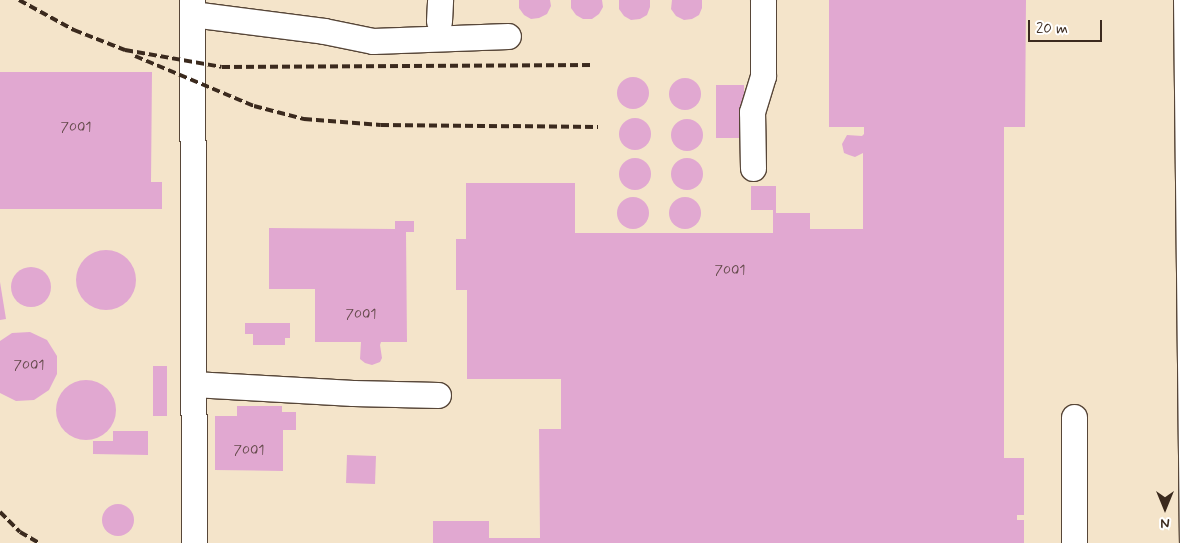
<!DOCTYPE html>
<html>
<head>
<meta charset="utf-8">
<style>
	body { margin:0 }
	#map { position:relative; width:1200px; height:543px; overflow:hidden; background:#f4e4ca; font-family:Mynerve,sans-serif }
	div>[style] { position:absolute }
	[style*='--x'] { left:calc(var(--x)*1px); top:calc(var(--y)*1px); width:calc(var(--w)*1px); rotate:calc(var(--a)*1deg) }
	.building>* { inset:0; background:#e1a8d1; transform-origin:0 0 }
	.round { border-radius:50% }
	.roads { filter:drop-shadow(1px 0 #574638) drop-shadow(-1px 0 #574638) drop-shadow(0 1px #574638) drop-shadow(0 -1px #574638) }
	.minor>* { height:25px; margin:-12.5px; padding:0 12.5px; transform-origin:12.5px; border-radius:12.5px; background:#fff }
	.major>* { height:28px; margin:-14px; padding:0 14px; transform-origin:14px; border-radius:14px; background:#fff }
	.highway>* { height:28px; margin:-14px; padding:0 14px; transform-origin:14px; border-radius:14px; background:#fff }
	.rail>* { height:4px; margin-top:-2px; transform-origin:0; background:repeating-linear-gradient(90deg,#3b2a1e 0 8px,transparent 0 12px) }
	span { translate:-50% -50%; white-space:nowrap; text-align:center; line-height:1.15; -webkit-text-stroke:4.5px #fff; paint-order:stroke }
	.number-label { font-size:14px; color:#644a4b }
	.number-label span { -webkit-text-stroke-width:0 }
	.north { position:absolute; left:1140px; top:483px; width:50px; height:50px; -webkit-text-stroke:4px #fff; paint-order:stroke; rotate:180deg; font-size:14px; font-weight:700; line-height:20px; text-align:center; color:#3b2a1e }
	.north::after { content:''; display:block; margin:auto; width:18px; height:22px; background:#3b2a1e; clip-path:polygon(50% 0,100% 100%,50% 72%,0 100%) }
	.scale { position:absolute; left:1028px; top:20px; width:74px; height:22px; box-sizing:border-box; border:2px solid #3b2a1e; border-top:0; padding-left:6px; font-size:15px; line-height:18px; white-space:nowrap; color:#3b2a1e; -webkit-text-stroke:4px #fff; paint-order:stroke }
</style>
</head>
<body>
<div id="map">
	<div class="building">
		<div style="clip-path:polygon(519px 0,550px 0,551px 6px,547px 14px,539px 18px,531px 19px,524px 15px,519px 8px)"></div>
		<div style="clip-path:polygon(571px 0,602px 0,603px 7px,599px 14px,592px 19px,583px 19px,576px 15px,571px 8px)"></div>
		<div style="clip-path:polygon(619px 0,650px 0,650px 7px,647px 15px,640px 19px,631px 20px,624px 16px,619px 9px)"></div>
		<div style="clip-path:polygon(672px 0,702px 0,702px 8px,699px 15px,692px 19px,684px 20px,676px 16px,671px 9px)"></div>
		<div style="clip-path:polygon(829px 0,1026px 0,1025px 127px,1004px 127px,1004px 458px,1024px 458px,1024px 515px,1017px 515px,1017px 520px,1024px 520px,1024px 543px,433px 543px,433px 521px,489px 521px,489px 538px,540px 538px,539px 429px,561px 429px,561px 379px,467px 379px,467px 290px,456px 290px,456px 239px,466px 239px,466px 183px,575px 183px,575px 233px,773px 233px,773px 210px,751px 210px,751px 186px,776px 186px,776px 213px,810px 213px,810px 229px,863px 229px,863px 153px,855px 157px,849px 155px,844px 153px,842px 144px,847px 135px,862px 136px,864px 134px,864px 127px,829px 127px)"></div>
		<div style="clip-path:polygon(0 72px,152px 72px,151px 182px,162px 182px,162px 209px,0 209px)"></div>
		<div class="round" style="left:617px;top:77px;width:32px;height:32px"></div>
		<div class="round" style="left:669px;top:78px;width:32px;height:32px"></div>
		<div style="left:716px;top:85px;width:28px;height:53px"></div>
		<div class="round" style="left:619px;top:118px;width:32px;height:32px"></div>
		<div class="round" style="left:671px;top:119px;width:32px;height:32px"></div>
		<div class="round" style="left:671px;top:158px;width:32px;height:32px"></div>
		<div class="round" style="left:619px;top:158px;width:32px;height:32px"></div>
		<div class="round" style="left:669px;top:197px;width:32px;height:32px"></div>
		<div class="round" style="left:617px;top:197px;width:32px;height:32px"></div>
		<div style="clip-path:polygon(395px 221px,414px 221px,414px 232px,406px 232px,407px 342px,381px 342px,380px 345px,382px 358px,380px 362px,372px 365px,365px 363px,360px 359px,361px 342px,315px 342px,315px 289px,269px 289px,269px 228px,395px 229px)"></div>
		<div class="round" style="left:76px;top:250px;width:60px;height:60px"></div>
		<div class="round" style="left:11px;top:267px;width:40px;height:40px"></div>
		<div style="clip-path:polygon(0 282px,6px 319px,0 320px)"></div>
		<div style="clip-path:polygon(245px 323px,290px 323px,290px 338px,285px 338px,285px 345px,253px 345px,253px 334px,245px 334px)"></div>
		<div style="clip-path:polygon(30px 332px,47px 340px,57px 356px,57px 374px,49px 390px,34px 400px,16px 401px,0 393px,0 341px,12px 333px)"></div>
		<div style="left:153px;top:366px;width:14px;height:50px"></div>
		<div class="round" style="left:56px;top:380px;width:60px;height:60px"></div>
		<div style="clip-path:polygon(237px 406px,282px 406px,282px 412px,296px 412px,296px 430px,283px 430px,283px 471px,215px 470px,215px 416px,237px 416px)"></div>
		<div style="clip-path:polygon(113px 431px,148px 431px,148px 455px,93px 454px,93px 441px,113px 441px)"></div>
		<div style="left:347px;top:455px;width:29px;height:28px;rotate:2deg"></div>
		<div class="round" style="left:102px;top:504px;width:32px;height:32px"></div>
	</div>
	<div class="roads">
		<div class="minor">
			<div style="--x:192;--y:0;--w:543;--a:89.79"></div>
			<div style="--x:192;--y:14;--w:133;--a:7.3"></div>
			<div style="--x:324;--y:31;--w:50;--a:11.5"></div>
			<div style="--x:373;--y:41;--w:135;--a:-2.1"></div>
			<div style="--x:439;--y:21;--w:21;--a:-87"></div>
			<div style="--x:753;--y:168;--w:56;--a:-91"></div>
			<div style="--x:752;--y:112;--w:38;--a:-73"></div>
			<div style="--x:763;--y:76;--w:76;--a:-90"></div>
			<div style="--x:193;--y:384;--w:160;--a:3.2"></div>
			<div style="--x:353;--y:393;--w:85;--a:1.3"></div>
			<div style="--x:1074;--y:417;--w:126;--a:90"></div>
		</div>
		<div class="major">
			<div style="--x:1188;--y:0;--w:543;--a:89.37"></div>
		</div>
		<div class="highway">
			<div style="--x:1195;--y:484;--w:37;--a:-82"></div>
		</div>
	</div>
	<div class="rail">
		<div style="--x:19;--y:0;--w:63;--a:28.6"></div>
		<div style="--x:74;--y:30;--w:55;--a:21.4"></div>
		<div style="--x:125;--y:50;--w:98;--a:9.9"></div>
		<div style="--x:222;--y:67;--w:371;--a:-0.3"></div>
		<div style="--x:135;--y:56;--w:129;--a:22.8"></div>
		<div style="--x:254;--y:106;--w:52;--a:14.6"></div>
		<div style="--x:304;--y:119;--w:77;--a:4.5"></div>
		<div style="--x:381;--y:125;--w:217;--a:0.5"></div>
		<div style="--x:0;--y:512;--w:28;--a:45"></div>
		<div style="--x:20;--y:532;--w:22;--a:30"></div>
	</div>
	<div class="number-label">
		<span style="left:76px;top:127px">7001</span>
		<span style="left:730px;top:270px">7001</span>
		<span style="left:361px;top:314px">7001</span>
		<span style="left:29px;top:365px">7001</span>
		<span style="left:249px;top:450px">7001</span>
	</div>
	<div class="north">N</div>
	<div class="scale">20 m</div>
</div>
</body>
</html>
